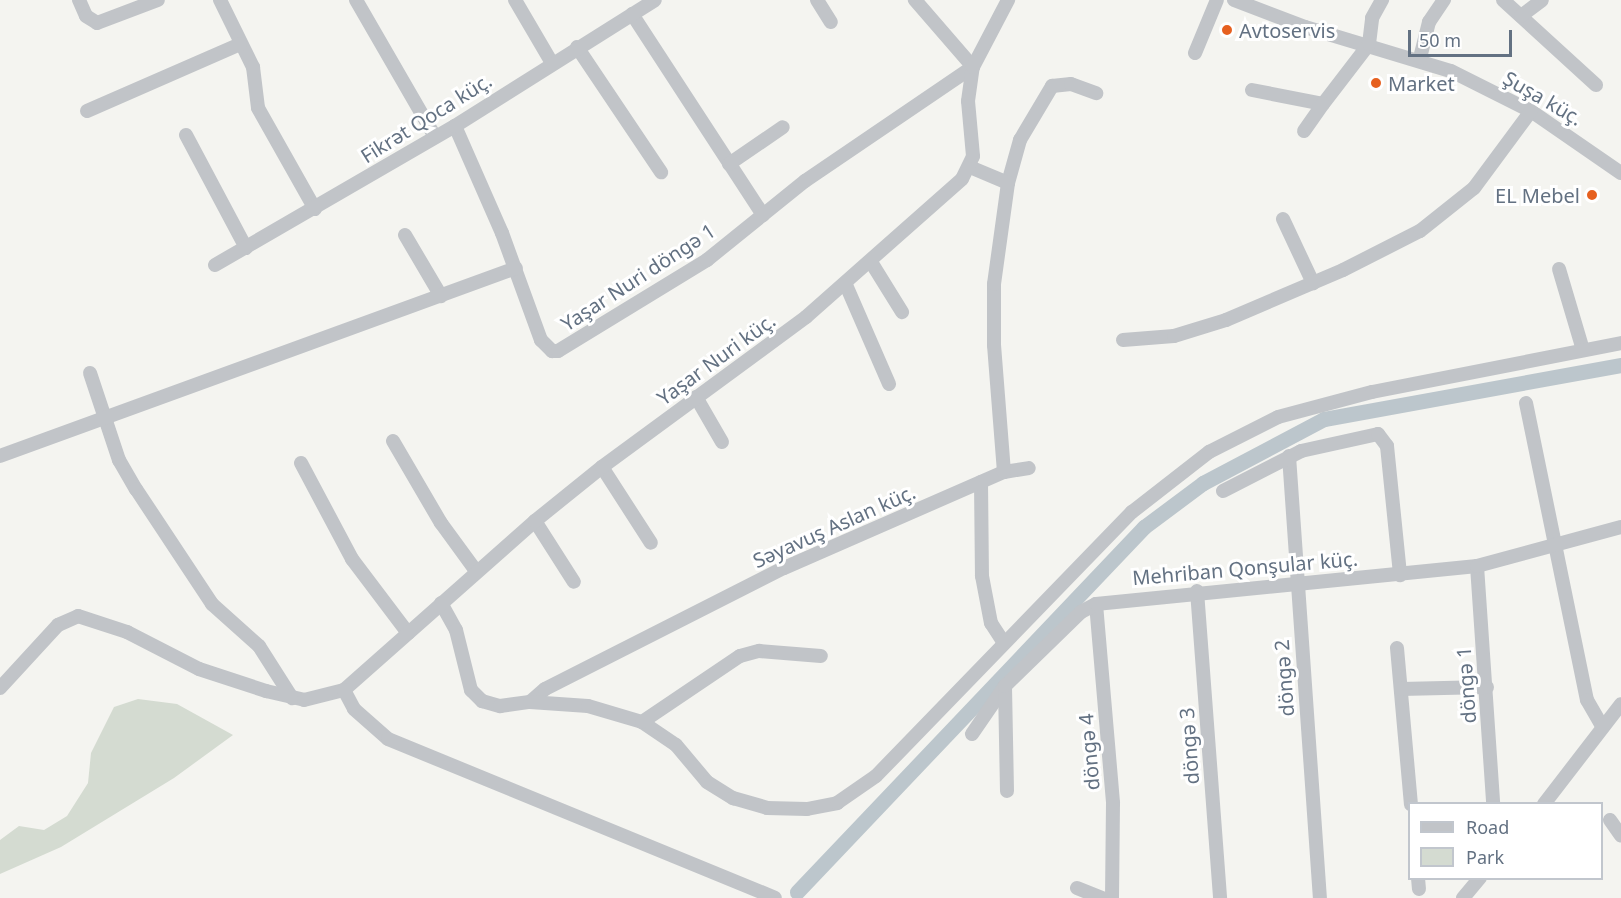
<!DOCTYPE html>
<html>
<head>
<meta charset="utf-8">
<style>
	body { margin:0 }
	#map { position:relative; width:1621px; height:898px; overflow:hidden; background:#f4f4f0; font-family:"Noto Sans",sans-serif }
	div>[style] { position:absolute }
	[style*='--x'] { left:calc(var(--x)*1px); top:calc(var(--y)*1px); width:calc(var(--w)*1px); rotate:calc(var(--a)*1deg) }
	.green>* { inset:0; background:#d4dbd1 }
	.canal>* { height:15px; margin:-7.5px; padding:0 7.5px; transform-origin:7.5px; border-radius:7.5px; background:#bcc6cc }
	.minor>* { height:14px; margin:-7px; padding:0 7px; transform-origin:7px; border-radius:7px; background:#c1c4c8 }
	.dots>* { width:16px; height:16px; translate:-50% -50%; box-sizing:border-box; border:3px solid #fff; border-radius:50% }
	span { translate:-50% -50%; white-space:nowrap; text-align:center; line-height:1.15; -webkit-text-stroke:6px #fff; paint-order:stroke }
	.poi-label { font-size:20px; color:#637182 }
	.left { translate:0 -50%; text-align:left }
	.right { translate:-100% -50%; text-align:right }
	.street-label { font-size:20px; color:#637182 }
	.legend { position:absolute; left:1408px; top:802px; width:195px; height:78px; box-sizing:border-box; background:#fff; border:2px solid #c1c6cd; margin:0; padding:8px 10px; list-style:none; font-size:18px; color:#637182 }
	.legend li { display:flex; align-items:center; gap:12px; height:30px }
	.legend b { width:30px; border:2px solid #c1c6cd }
	.scale { position:absolute; left:1408px; top:30px; width:104px; height:27px; box-sizing:border-box; border:3px solid #637182; border-top:0; padding-left:8px; font-size:18px; line-height:21px; white-space:nowrap; color:#637182; -webkit-text-stroke:4px #fff; paint-order:stroke }
</style>
</head>
<body>
<div id="map">
	<div class="green">
		<div style="clip-path:polygon(138px 699px,177px 704px,233px 735px,174px 778px,61px 847px,0 874px,0 840px,19px 826px,44px 830px,67px 816px,88px 783px,91px 753px,114px 707px)"></div>
	</div>
	<div class="canal">
		<div style="--x:797;--y:892;--w:504;--a:-46.45"></div>
		<div style="--x:1144;--y:527;--w:74;--a:-36.7"></div>
		<div style="--x:1203;--y:483;--w:137;--a:-27.9"></div>
		<div style="--x:1324;--y:419;--w:302;--a:-10.3"></div>
	</div>
	<div class="minor">
		<div style="--x:79;--y:0;--w:17;--a:66"></div>
		<div style="--x:86;--y:16;--w:13;--a:32"></div>
		<div style="--x:97;--y:23;--w:65;--a:-20.7"></div>
		<div style="--x:220;--y:0;--w:75;--a:63.8"></div>
		<div style="--x:253;--y:67;--w:41;--a:83"></div>
		<div style="--x:258;--y:108;--w:116;--a:60.6"></div>
		<div style="--x:356;--y:0;--w:158;--a:60"></div>
		<div style="--x:515;--y:0;--w:73;--a:59.6"></div>
		<div style="--x:817;--y:0;--w:26;--a:58"></div>
		<div style="--x:1234;--y:0;--w:76;--a:20.8"></div>
		<div style="--x:1305;--y:27;--w:152;--a:16.8"></div>
		<div style="--x:1451;--y:71;--w:89;--a:26.6"></div>
		<div style="--x:1531;--y:111;--w:109;--a:34.6"></div>
		<div style="--x:1503;--y:0;--w:126;--a:42.4"></div>
		<div style="--x:632;--y:14;--w:240;--a:56.9"></div>
		<div style="--x:1521;--y:16;--w:26;--a:-37"></div>
		<div style="--x:577;--y:47;--w:151;--a:56.1"></div>
		<div style="--x:1195;--y:53;--w:57;--a:-67.5"></div>
		<div style="--x:1420;--y:58;--w:37;--a:-76"></div>
		<div style="--x:1429;--y:22;--w:27;--a:-56"></div>
		<div style="--x:1252;--y:90;--w:72;--a:11.2"></div>
		<div style="--x:1323;--y:104;--w:76;--a:-52.5"></div>
		<div style="--x:1369;--y:44;--w:26;--a:-83"></div>
		<div style="--x:1372;--y:18;--w:21;--a:-61"></div>
		<div style="--x:87;--y:111;--w:167;--a:-23.6"></div>
		<div style="--x:455;--y:126;--w:117;--a:66.3"></div>
		<div style="--x:502;--y:233;--w:114;--a:70"></div>
		<div style="--x:541;--y:340;--w:16;--a:45"></div>
		<div style="--x:552;--y:351;--w:6;--a:0"></div>
		<div style="--x:558;--y:351;--w:175;--a:-31.4"></div>
		<div style="--x:707;--y:260;--w:126;--a:-38.9"></div>
		<div style="--x:805;--y:181;--w:203;--a:-34.2"></div>
		<div style="--x:973;--y:67;--w:89;--a:-130.9"></div>
		<div style="--x:1304;--y:131;--w:33;--a:-55"></div>
		<div style="--x:186;--y:135;--w:128;--a:62"></div>
		<div style="--x:729;--y:164;--w:65;--a:-34.4"></div>
		<div style="--x:1008;--y:183;--w:45;--a:-74.4"></div>
		<div style="--x:1020;--y:140;--w:63;--a:-59.3"></div>
		<div style="--x:1052;--y:86;--w:19;--a:-6"></div>
		<div style="--x:1071;--y:84;--w:27;--a:20"></div>
		<div style="--x:1283;--y:219;--w:71;--a:64.9"></div>
		<div style="--x:405;--y:235;--w:71;--a:59.5"></div>
		<div style="--x:871;--y:262;--w:59;--a:58.2"></div>
		<div style="--x:215;--y:265;--w:277;--a:-30.1"></div>
		<div style="--x:455;--y:126;--w:236;--a:-32.2"></div>
		<div style="--x:1559;--y:269;--w:84;--a:73.5"></div>
		<div style="--x:846;--y:285;--w:108;--a:66.5"></div>
		<div style="--x:1123;--y:340;--w:51;--a:-4.5"></div>
		<div style="--x:1174;--y:336;--w:54;--a:-17.1"></div>
		<div style="--x:1226;--y:320;--w:127;--a:-23.1"></div>
		<div style="--x:1343;--y:270;--w:86;--a:-26.9"></div>
		<div style="--x:1420;--y:231;--w:69;--a:-38.5"></div>
		<div style="--x:1474;--y:188;--w:96;--a:-53.5"></div>
		<div style="--x:90;--y:373;--w:92;--a:71.6"></div>
		<div style="--x:119;--y:460;--w:34;--a:60"></div>
		<div style="--x:136;--y:489;--w:138;--a:56.5"></div>
		<div style="--x:212;--y:604;--w:63;--a:41.8"></div>
		<div style="--x:259;--y:646;--w:62;--a:57.6"></div>
		<div style="--x:696;--y:397;--w:52;--a:60"></div>
		<div style="--x:1526;--y:403;--w:303;--a:78.4"></div>
		<div style="--x:1587;--y:700;--w:30;--a:60"></div>
		<div style="--x:393;--y:441;--w:95;--a:59.7"></div>
		<div style="--x:441;--y:523;--w:59;--a:53.9"></div>
		<div style="--x:0;--y:456;--w:549;--a:-20.02"></div>
		<div style="--x:1289;--y:456;--w:443;--a:86"></div>
		<div style="--x:301;--y:463;--w:109;--a:62"></div>
		<div style="--x:352;--y:559;--w:93;--a:52.9"></div>
		<div style="--x:602;--y:467;--w:90;--a:57.2"></div>
		<div style="--x:1004;--y:472;--w:25;--a:-9"></div>
		<div style="--x:981;--y:482;--w:94;--a:89.4"></div>
		<div style="--x:982;--y:576;--w:48;--a:79.2"></div>
		<div style="--x:991;--y:623;--w:24;--a:57"></div>
		<div style="--x:1223;--y:491;--w:88;--a:-27.1"></div>
		<div style="--x:1301;--y:451;--w:79;--a:-12.4"></div>
		<div style="--x:1378;--y:434;--w:15;--a:53"></div>
		<div style="--x:1387;--y:446;--w:130;--a:84.2"></div>
		<div style="--x:535;--y:521;--w:72;--a:57.4"></div>
		<div style="--x:1477;--y:566;--w:237;--a:86.1"></div>
		<div style="--x:1197;--y:591;--w:308;--a:85.7"></div>
		<div style="--x:441;--y:603;--w:31;--a:61"></div>
		<div style="--x:456;--y:630;--w:62;--a:76"></div>
		<div style="--x:471;--y:690;--w:16;--a:45"></div>
		<div style="--x:482;--y:701;--w:19;--a:16"></div>
		<div style="--x:500;--y:706;--w:30;--a:-8"></div>
		<div style="--x:530;--y:702;--w:20;--a:-41"></div>
		<div style="--x:545;--y:689;--w:268;--a:-26.9"></div>
		<div style="--x:784;--y:568;--w:240;--a:-23.6"></div>
		<div style="--x:1004;--y:472;--w:127;--a:-94.5"></div>
		<div style="--x:994;--y:345;--w:61;--a:-90"></div>
		<div style="--x:994;--y:284;--w:102;--a:-82.1"></div>
		<div style="--x:1008;--y:183;--w:41;--a:-157.2"></div>
		<div style="--x:1096;--y:604;--w:200;--a:85.1"></div>
		<div style="--x:1113;--y:803;--w:95;--a:90.6"></div>
		<div style="--x:1397;--y:648;--w:157;--a:84.9"></div>
		<div style="--x:0;--y:688;--w:86;--a:-47.4"></div>
		<div style="--x:58;--y:625;--w:22;--a:-24"></div>
		<div style="--x:78;--y:616;--w:52;--a:18.1"></div>
		<div style="--x:127;--y:632;--w:81;--a:27.2"></div>
		<div style="--x:199;--y:669;--w:71;--a:18.2"></div>
		<div style="--x:266;--y:691;--w:39;--a:13"></div>
		<div style="--x:304;--y:700;--w:41;--a:-14"></div>
		<div style="--x:344;--y:690;--w:255;--a:-41.5"></div>
		<div style="--x:535;--y:521;--w:86;--a:-38.9"></div>
		<div style="--x:602;--y:467;--w:253;--a:-36.3"></div>
		<div style="--x:806;--y:317;--w:208;--a:-41.5"></div>
		<div style="--x:962;--y:179;--w:25;--a:-64"></div>
		<div style="--x:973;--y:156;--w:55;--a:-95.2"></div>
		<div style="--x:968;--y:101;--w:34;--a:-82"></div>
		<div style="--x:973;--y:67;--w:76;--a:-62.4"></div>
		<div style="--x:1401;--y:689;--w:86;--a:-1.3"></div>
		<div style="--x:344;--y:690;--w:21;--a:62"></div>
		<div style="--x:354;--y:709;--w:45;--a:41.4"></div>
		<div style="--x:388;--y:739;--w:418;--a:22.3"></div>
		<div style="--x:530;--y:702;--w:58;--a:3.9"></div>
		<div style="--x:588;--y:706;--w:56;--a:16.5"></div>
		<div style="--x:642;--y:722;--w:41;--a:34.1"></div>
		<div style="--x:676;--y:745;--w:48;--a:50"></div>
		<div style="--x:707;--y:782;--w:31;--a:32"></div>
		<div style="--x:733;--y:798;--w:35;--a:16"></div>
		<div style="--x:767;--y:808;--w:40;--a:1.4"></div>
		<div style="--x:807;--y:809;--w:31;--a:-11"></div>
		<div style="--x:837;--y:803;--w:47;--a:-34.7"></div>
		<div style="--x:876;--y:776;--w:368;--a:-45.9"></div>
		<div style="--x:1132;--y:512;--w:98;--a:-37.9"></div>
		<div style="--x:1209;--y:452;--w:77;--a:-26.9"></div>
		<div style="--x:1278;--y:417;--w:97;--a:-14.9"></div>
		<div style="--x:1372;--y:392;--w:254;--a:-11.1"></div>
		<div style="--x:642;--y:722;--w:118;--a:-34"></div>
		<div style="--x:740;--y:656;--w:20;--a:-15"></div>
		<div style="--x:759;--y:651;--w:62;--a:4.6"></div>
		<div style="--x:972;--y:734;--w:58;--a:-55.5"></div>
		<div style="--x:1007;--y:791;--w:105;--a:-91.1"></div>
		<div style="--x:1005;--y:686;--w:106;--a:-44.2"></div>
		<div style="--x:1081;--y:612;--w:17;--a:-28"></div>
		<div style="--x:1096;--y:604;--w:383;--a:-5.7"></div>
		<div style="--x:1477;--y:566;--w:149;--a:-15.2"></div>
		<div style="--x:1544;--y:804;--w:126;--a:-52.4"></div>
		<div style="--x:1610;--y:820;--w:19;--a:55"></div>
		<div style="--x:1418;--y:878;--w:11;--a:85"></div>
		<div style="--x:1077;--y:888;--w:27;--a:22"></div>
		<div style="--x:1463;--y:898;--w:26;--a:-50"></div>
	</div>
	<div class="dots">
		<div style="left:1227px;top:30px;background:#e6601f"></div>
		<div style="left:1376px;top:83px;background:#e6601f"></div>
		<div style="left:1592px;top:195px;background:#e6601f"></div>
	</div>
	<div class="poi-label">
		<span class="left" style="left:1239px;top:30px">Avtoservis</span>
		<span class="left" style="left:1388px;top:83px">Market</span>
		<span class="right" style="left:1580px;top:195px">EL Mebel</span>
	</div>
	<div class="street-label">
		<span style="left:1543px;top:98px;rotate:30deg">Şuşa küç.</span>
		<span style="left:426px;top:118px;rotate:-32deg">Fikrət Qoca küç.</span>
		<span style="left:638px;top:277px;rotate:-33deg">Yaşar Nuri döngə 1</span>
		<span style="left:716px;top:359px;rotate:-36deg">Yaşar Nuri küç.</span>
		<span style="left:834px;top:526px;rotate:-24deg">Səyavuş Aslan küç.</span>
		<span style="left:1245px;top:568px;rotate:-5deg">Mehriban Qonşular küç.</span>
		<span style="left:1284px;top:678px;rotate:-94deg">döngə 2</span>
		<span style="left:1466px;top:685px;rotate:-94deg">döngə 1</span>
		<span style="left:1189px;top:746px;rotate:-94deg">döngə 3</span>
		<span style="left:1089px;top:752px;rotate:-95deg">döngə 4</span>
	</div>
	<ul class="legend">
	<li><b style="height:8px;background:#c1c4c8"></b>Road</li>
	<li><b style="height:16px;background:#d4dbd1"></b>Park</li>
	</ul>
	<div class="scale">50 m</div>
</div>
</body>
</html>
